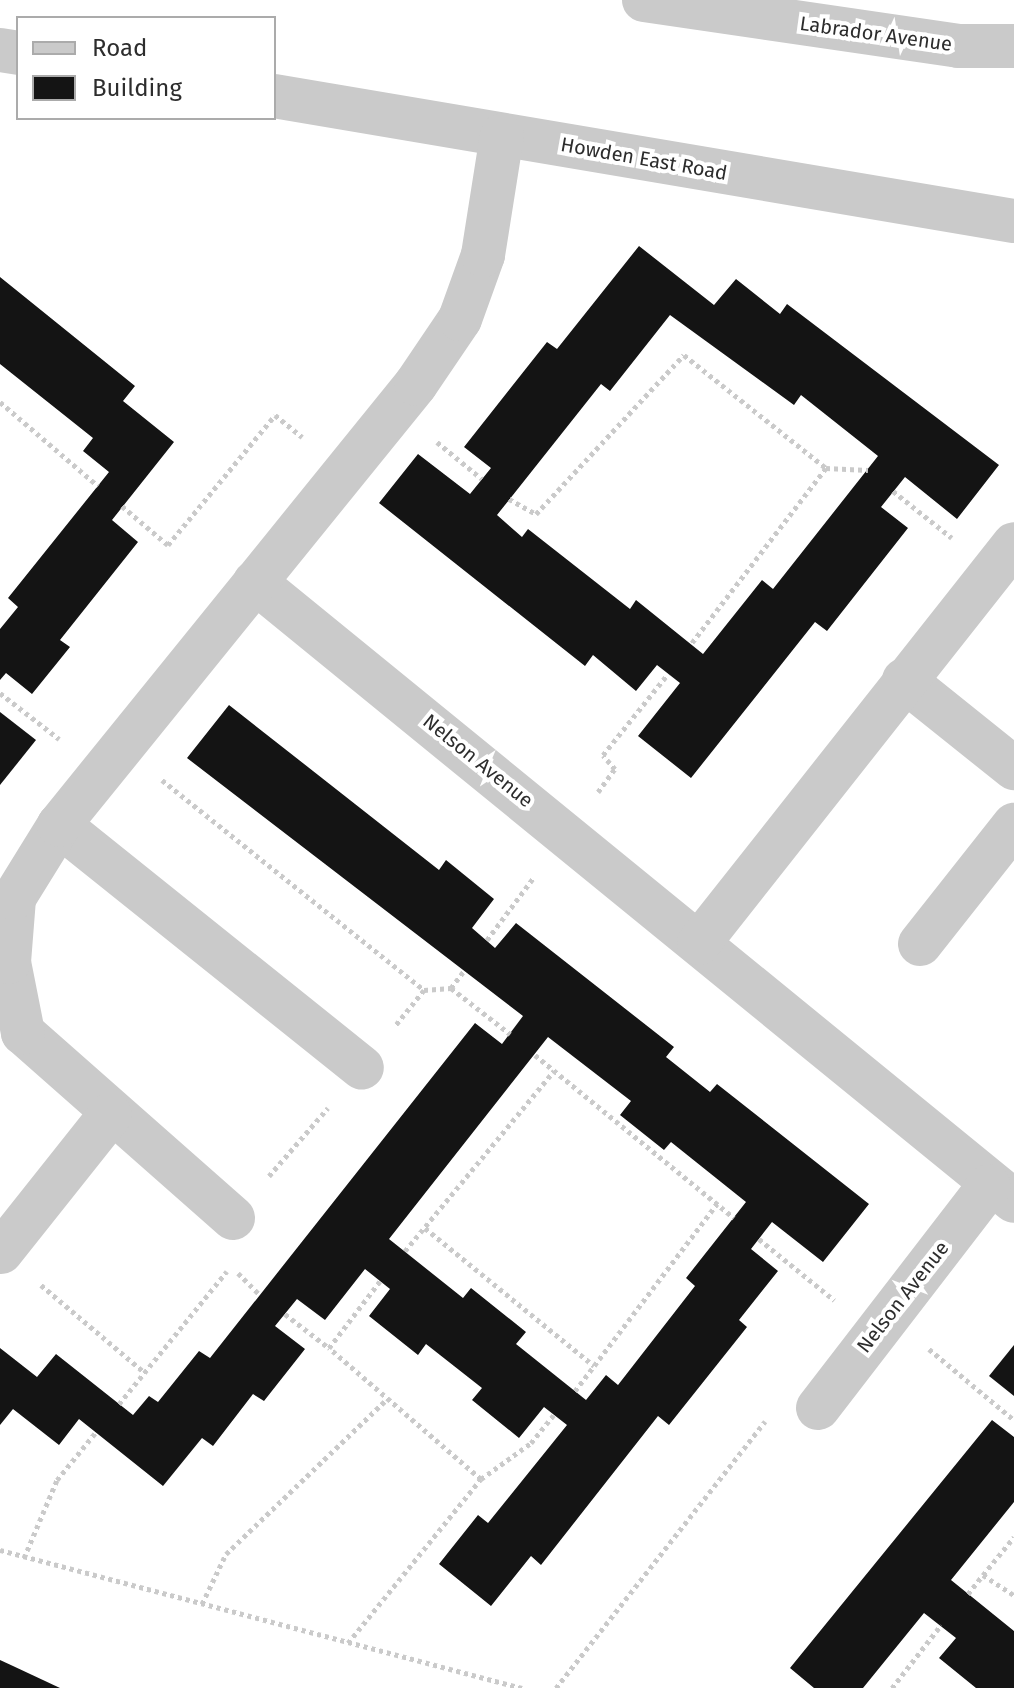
<!DOCTYPE html>
<html>
<head>
<meta charset="utf-8">
<style>
	body { margin:0 }
	#map { position:relative; width:1014px; height:1688px; overflow:hidden; background:#fff; font-family:"Fira Sans",sans-serif }
	div>[style] { position:absolute }
	[style*='--x'] { left:calc(var(--x)*1px); top:calc(var(--y)*1px); width:calc(var(--w)*1px); rotate:calc(var(--a)*1deg) }
	.building>* { inset:0; background:#141414 }
	.path>* { height:5px; margin-top:-2.5px; transform-origin:0; background:repeating-linear-gradient(90deg,#cacaca 0 4px,transparent 0 8px) }
	.minor>* { height:44px; margin:-22px; padding:0 22px; transform-origin:22px; border-radius:22px; background:#cacaca }
	span { translate:-50% -50%; white-space:nowrap; text-align:center; line-height:1.15; -webkit-text-stroke:8px #fff; paint-order:stroke }
	.street-label { font-size:20px; color:#2d2d2d }
	.legend { position:absolute; left:16px; top:16px; width:260px; height:104px; box-sizing:border-box; background:#fff; border:2px solid #ababab; margin:0; padding:10px 14px; list-style:none; font-size:24px; color:#2d2d2d }
	.legend li { display:flex; align-items:center; gap:16px; height:40px }
	.legend b { width:40px; border:2px solid #ababab }
</style>
</head>
<body>
<div id="map">
	<div class="building">
		<div style="clip-path:polygon(evenodd,639px 246px,714px 305px,736px 279px,780px 314px,787px 304px,999px 465px,957px 519px,905px 477px,881px 507px,908px 528px,827px 631px,815px 622px,691px 778px,638px 736px,680px 683px,657px 665px,636px 691px,593px 655px,585px 666px,379px 503px,418px 454px,470px 494px,491px 468px,464px 447px,547px 342px,557px 349px,639px 246px,670px 315px,794px 405px,801px 395px,878px 456px,773px 589px,762px 580px,703px 654px,636px 600px,630px 609px,528px 529px,522px 537px,497px 515px,601px 384px,610px 391px,670px 315px)"></div>
		<div style="clip-path:polygon(0 277px,135px 386px,123px 401px,174px 442px,112px 520px,138px 542px,60px 640px,70px 647px,32px 694px,6px 673px,0 680px,0 629px,18px 607px,8px 598px,109px 472px,83px 451px,93px 438px,0 364px)"></div>
		<div style="clip-path:polygon(evenodd,229px 705px,439px 870px,446px 860px,494px 899px,472px 928px,495px 948px,516px 923px,674px 1047px,666px 1057px,710px 1092px,717px 1084px,869px 1204px,823px 1262px,772px 1222px,751px 1249px,778px 1271px,739px 1320px,747px 1327px,669px 1425px,658px 1416px,541px 1565px,531px 1556px,491px 1606px,439px 1564px,478px 1515px,488px 1523px,567px 1425px,544px 1407px,519px 1438px,472px 1400px,482px 1388px,426px 1344px,418px 1355px,369px 1316px,390px 1289px,365px 1269px,325px 1320px,297px 1299px,275px 1326px,305px 1349px,264px 1401px,253px 1394px,213px 1446px,202px 1438px,163px 1486px,79px 1419px,59px 1445px,13px 1409px,0 1425px,0 1348px,37px 1377px,56px 1354px,133px 1415px,149px 1396px,158px 1402px,199px 1351px,210px 1358px,475px 1023px,502px 1044px,523px 1016px,187px 758px,229px 705px,548px 1037px,631px 1101px,620px 1115px,664px 1150px,671px 1142px,746px 1202px,686px 1278px,695px 1286px,618px 1385px,606px 1375px,586px 1400px,516px 1344px,526px 1332px,471px 1288px,463px 1298px,389px 1239px,548px 1037px)"></div>
		<div style="clip-path:polygon(0 712px,36px 740px,0 785px)"></div>
		<div style="clip-path:polygon(1014px 1345px,1014px 1396px,989px 1376px)"></div>
		<div style="clip-path:polygon(992px 1420px,1014px 1437px,1014px 1502px,951px 1580px,1014px 1631px,1014px 1688px,976px 1688px,939px 1658px,956px 1638px,924px 1613px,863px 1688px,814px 1688px,790px 1668px)"></div>
		<div style="clip-path:polygon(0 1660px,13px 1666px,60px 1688px,0 1688px)"></div>
	</div>
	<div class="path">
		<div style="--x:0;--y:402;--w:129;--a:40.6"></div>
		<div style="--x:437;--y:442;--w:58;--a:39.4"></div>
		<div style="--x:826;--y:468;--w:42;--a:2.7"></div>
		<div style="--x:893;--y:491;--w:75;--a:38.5"></div>
		<div style="--x:509;--y:499;--w:31;--a:29"></div>
		<div style="--x:536;--y:514;--w:217;--a:-47.1"></div>
		<div style="--x:684;--y:355;--w:181;--a:38.5"></div>
		<div style="--x:826;--y:468;--w:223;--a:127.5"></div>
		<div style="--x:122;--y:506;--w:60;--a:40.3"></div>
		<div style="--x:168;--y:545;--w:168;--a:-50.5"></div>
		<div style="--x:275;--y:415;--w:35;--a:39"></div>
		<div style="--x:0;--y:693;--w:75;--a:37.9"></div>
		<div style="--x:162;--y:780;--w:336;--a:38.7"></div>
		<div style="--x:424;--y:990;--w:46;--a:128.9"></div>
		<div style="--x:598;--y:792;--w:29;--a:-54"></div>
		<div style="--x:615;--y:769;--w:18;--a:-131"></div>
		<div style="--x:603;--y:755;--w:104;--a:-51.3"></div>
		<div style="--x:487;--y:940;--w:79;--a:-53.3"></div>
		<div style="--x:451;--y:988;--w:21;--a:-53"></div>
		<div style="--x:424;--y:990;--w:27;--a:-4"></div>
		<div style="--x:451;--y:988;--w:75;--a:37.9"></div>
		<div style="--x:535;--y:1055;--w:257;--a:39.3"></div>
		<div style="--x:269;--y:1176;--w:90;--a:-49.1"></div>
		<div style="--x:425;--y:1228;--w:218;--a:39.2"></div>
		<div style="--x:759;--y:1239;--w:97;--a:39.1"></div>
		<div style="--x:405;--y:1251;--w:234;--a:-50.4"></div>
		<div style="--x:238;--y:1273;--w:31;--a:45"></div>
		<div style="--x:41;--y:1285;--w:135;--a:40.2"></div>
		<div style="--x:285;--y:1314;--w:56;--a:37.7"></div>
		<div style="--x:929;--y:1349;--w:111;--a:39.9"></div>
		<div style="--x:575;--y:1391;--w:235;--a:-52.8"></div>
		<div style="--x:119;--y:1404;--w:171;--a:-50.9"></div>
		<div style="--x:481;--y:1479;--w:62;--a:-35.8"></div>
		<div style="--x:531;--y:1443;--w:36;--a:-51"></div>
		<div style="--x:0;--y:1550;--w:540;--a:14.81"></div>
		<div style="--x:24;--y:1558;--w:85;--a:-67.1"></div>
		<div style="--x:57;--y:1480;--w:62;--a:-50.9"></div>
		<div style="--x:983;--y:1575;--w:49;--a:-50.8"></div>
		<div style="--x:968;--y:1594;--w:24;--a:-52"></div>
		<div style="--x:983;--y:1575;--w:37;--a:33"></div>
		<div style="--x:202;--y:1604;--w:55;--a:-64.4"></div>
		<div style="--x:226;--y:1554;--w:223;--a:-43.9"></div>
		<div style="--x:348;--y:1643;--w:211;--a:-51"></div>
		<div style="--x:481;--y:1479;--w:201;--a:-139.2"></div>
		<div style="--x:329;--y:1348;--w:84;--a:-52.7"></div>
		<div style="--x:556;--y:1688;--w:339;--a:-51.9"></div>
		<div style="--x:892;--y:1688;--w:80;--a:-52.1"></div>
	</div>
	<div class="minor">
		<div style="--x:644;--y:0;--w:317;--a:8.3"></div>
		<div style="--x:958;--y:46;--w:56;--a:0"></div>
		<div style="--x:0;--y:50;--w:18;--a:9"></div>
		<div style="--x:274;--y:96;--w:750;--a:9.59"></div>
		<div style="--x:255;--y:582;--w:979;--a:39.2"></div>
		<div style="--x:904;--y:680;--w:141;--a:38.7"></div>
		<div style="--x:59;--y:825;--w:388;--a:38.7"></div>
		<div style="--x:699;--y:943;--w:508;--a:-51.71"></div>
		<div style="--x:920;--y:944;--w:152;--a:-51.7"></div>
		<div style="--x:233;--y:1218;--w:280;--a:-138.6"></div>
		<div style="--x:23;--y:1033;--w:72;--a:-101.2"></div>
		<div style="--x:9;--y:962;--w:64;--a:-85.5"></div>
		<div style="--x:14;--y:898;--w:86;--a:-58.3"></div>
		<div style="--x:59;--y:825;--w:567;--a:-51.01"></div>
		<div style="--x:416;--y:384;--w:78;--a:-55.9"></div>
		<div style="--x:460;--y:319;--w:68;--a:-70.2"></div>
		<div style="--x:483;--y:255;--w:121;--a:-81"></div>
		<div style="--x:1;--y:1252;--w:175;--a:-51.5"></div>
		<div style="--x:818;--y:1408;--w:280;--a:-52.4"></div>
	</div>
	<div class="street-label">
		<span style="left:876px;top:34px;rotate:8deg">Labrador Avenue</span>
		<span style="left:644px;top:159px;rotate:10deg">Howden East Road</span>
		<span style="left:478px;top:761px;rotate:39deg">Nelson Avenue</span>
		<span style="left:903px;top:1297px;rotate:-52deg">Nelson Avenue</span>
	</div>
	<ul class="legend">
	<li><b style="height:10px;background:#cacaca"></b>Road</li>
	<li><b style="height:22px;background:#141414"></b>Building</li>
	</ul>
</div>
</body>
</html>
